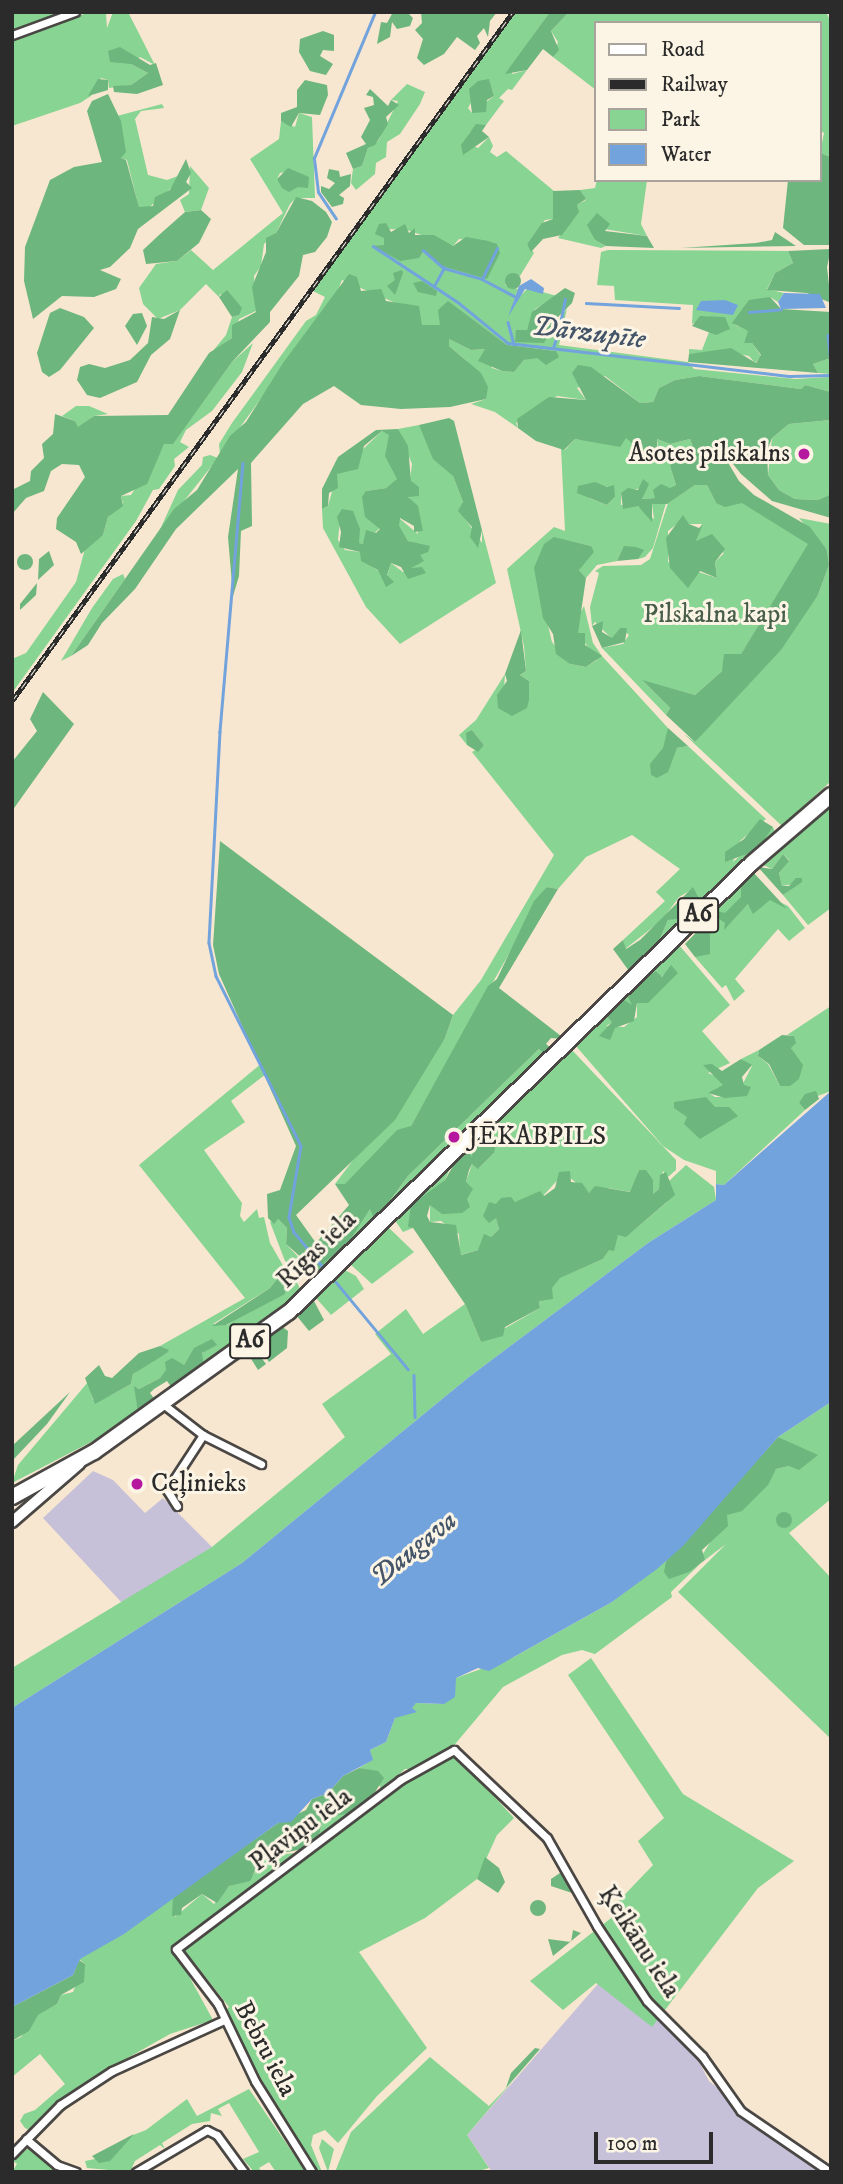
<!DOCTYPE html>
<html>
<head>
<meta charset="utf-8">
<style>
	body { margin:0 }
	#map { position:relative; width:843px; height:2184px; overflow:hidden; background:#f8e7d0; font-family:"IM FELL DW Pica",serif }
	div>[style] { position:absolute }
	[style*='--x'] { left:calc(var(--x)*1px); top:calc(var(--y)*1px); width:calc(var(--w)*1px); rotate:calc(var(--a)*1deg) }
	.industrial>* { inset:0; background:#c6c0d9 }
	.green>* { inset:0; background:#87d493 }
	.forest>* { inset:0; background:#6db67d }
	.round { border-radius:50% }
	.water>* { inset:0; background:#72a3dd }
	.stream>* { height:2.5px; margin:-1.25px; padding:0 1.25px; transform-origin:1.25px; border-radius:1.25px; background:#72a3dd }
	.roads { filter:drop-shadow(2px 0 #4a4744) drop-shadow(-2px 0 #4a4744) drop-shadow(0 2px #4a4744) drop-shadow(0 -2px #4a4744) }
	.street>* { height:7px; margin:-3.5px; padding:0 3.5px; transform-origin:3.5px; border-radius:3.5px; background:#fff }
	.secondary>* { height:10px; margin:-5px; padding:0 5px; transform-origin:5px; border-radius:5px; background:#fff }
	.highway>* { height:14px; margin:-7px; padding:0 7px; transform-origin:7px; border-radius:7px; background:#fff }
	.rail>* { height:5px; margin-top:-2.5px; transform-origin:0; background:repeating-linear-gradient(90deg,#fcf5e5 0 8px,#2b2b2b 0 16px); box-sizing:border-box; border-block:2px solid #2b2b2b }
	.dots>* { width:19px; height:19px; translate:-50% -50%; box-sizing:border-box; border:4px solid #fcf5e5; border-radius:50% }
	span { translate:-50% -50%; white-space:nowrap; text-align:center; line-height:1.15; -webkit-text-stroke:6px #fcf5e5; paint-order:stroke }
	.shield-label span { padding:2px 5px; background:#fcf5e5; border:2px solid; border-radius:5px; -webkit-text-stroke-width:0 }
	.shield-label { font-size:24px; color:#2b2b2b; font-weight:700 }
	.poi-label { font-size:26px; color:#2b2b2b }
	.right { translate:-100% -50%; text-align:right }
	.left { translate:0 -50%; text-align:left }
	.park-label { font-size:26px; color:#475e4a }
	.street-label { font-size:26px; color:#2b2b2b }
	.water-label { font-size:28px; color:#445569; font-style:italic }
	.frame { position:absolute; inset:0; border:14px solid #2b2b2b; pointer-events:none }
	.legend { position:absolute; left:594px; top:21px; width:228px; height:161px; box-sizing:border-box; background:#fcf5e5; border:2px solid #a8a49b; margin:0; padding:9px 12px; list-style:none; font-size:21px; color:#2b2b2b }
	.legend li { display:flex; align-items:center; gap:14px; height:35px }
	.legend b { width:35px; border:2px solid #a8a49b }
	.scale { position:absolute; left:594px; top:2132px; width:119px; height:32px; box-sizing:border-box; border:4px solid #2b2b2b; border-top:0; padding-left:9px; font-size:21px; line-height:24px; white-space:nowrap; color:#2b2b2b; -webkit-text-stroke:5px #fcf5e5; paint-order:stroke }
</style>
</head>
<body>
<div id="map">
	<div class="industrial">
		<div style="clip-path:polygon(93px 1471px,113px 1480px,145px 1513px,163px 1498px,212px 1547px,123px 1604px,43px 1518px)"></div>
		<div style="clip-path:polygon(616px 1963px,698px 2060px,709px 2081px,820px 2172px,492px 2172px,467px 2135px)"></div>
	</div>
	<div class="green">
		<div style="clip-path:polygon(12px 12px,69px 12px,12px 33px)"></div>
		<div style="clip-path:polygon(90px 12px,106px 13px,107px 28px,113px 12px,128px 12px,155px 65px,140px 57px,131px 64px,148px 73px,131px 85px,109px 88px,108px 80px,101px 78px,91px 96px,80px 103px,12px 126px,12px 39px)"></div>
		<div style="clip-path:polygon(evenodd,515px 12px,550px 12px,511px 67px,512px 74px,527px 70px,512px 90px,508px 89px,499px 98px,504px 101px,486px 125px,470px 132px,465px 142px,478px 148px,489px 137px,493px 146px,490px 152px,497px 157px,506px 151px,554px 191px,553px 219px,545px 220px,527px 244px,534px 253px,520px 276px,514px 274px,505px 285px,518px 289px,513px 303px,528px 288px,557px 296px,535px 309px,527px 330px,516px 331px,547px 338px,567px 308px,559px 345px,688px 362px,694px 369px,795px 379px,829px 377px,831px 392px,805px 385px,801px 389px,699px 376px,675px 380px,659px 388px,653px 402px,640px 403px,605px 376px,577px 388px,586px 400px,557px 396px,516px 423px,518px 428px,495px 412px,471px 404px,486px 399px,467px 361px,449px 346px,449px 339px,471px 350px,485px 349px,492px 368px,502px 371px,514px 372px,524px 360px,556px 351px,507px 345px,448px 302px,440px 325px,422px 325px,398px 304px,342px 280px,336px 295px,220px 455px,219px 444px,232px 423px,306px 321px,316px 315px,325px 297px,313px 291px,515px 12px,489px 80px,494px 96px,472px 113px,468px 108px,473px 99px,489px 80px,515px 12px,389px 229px,407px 230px,453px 246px,459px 239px,470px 240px,433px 261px,424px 250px,374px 245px,384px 246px,389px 229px)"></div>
		<div style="clip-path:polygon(569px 12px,826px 12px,831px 22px,831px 157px,820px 153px,824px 133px,820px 130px,820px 23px,596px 23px,596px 90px,553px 57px,558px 42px,551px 31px)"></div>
		<div style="clip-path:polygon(407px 84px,425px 92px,420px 104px,400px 134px,387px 142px,386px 157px,376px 163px,375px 174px,356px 190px,351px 183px,353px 169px,362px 166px,368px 148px,378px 141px,398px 101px,391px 100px)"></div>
		<div style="clip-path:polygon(162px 104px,164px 108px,141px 111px,135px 119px,148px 175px,167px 180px,178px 176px,176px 184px,146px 210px,139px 208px,127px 160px,121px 158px,124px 142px,117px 116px)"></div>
		<div style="clip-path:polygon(evenodd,299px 113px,312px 117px,315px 198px,296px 198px,290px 204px,276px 233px,264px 244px,261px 266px,254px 276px,256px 311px,239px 319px,232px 338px,212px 352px,226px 335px,232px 317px,239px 315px,236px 304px,220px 294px,219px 297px,206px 284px,180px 310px,158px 319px,143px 304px,139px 288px,156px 264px,177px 261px,191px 250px,213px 270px,283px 213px,250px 159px,279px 139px,281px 121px,295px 127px,299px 113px,293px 171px,299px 176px,287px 190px,277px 179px,280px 173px,293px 171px)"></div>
		<div style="clip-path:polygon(190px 166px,209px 188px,201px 210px,185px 212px,180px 200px,189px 194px)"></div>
		<div style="clip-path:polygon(597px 180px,647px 180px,641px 224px,647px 236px,604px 229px,593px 232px,595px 240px,606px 246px,601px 248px,558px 238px,578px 212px,577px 205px,586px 200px,580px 190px,595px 188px)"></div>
		<div style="clip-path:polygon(608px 250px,788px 251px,793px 263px,775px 273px,767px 289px,784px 293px,778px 302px,770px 297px,741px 312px,735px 325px,749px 331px,744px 343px,752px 343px,761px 356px,755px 363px,749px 356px,727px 352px,689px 354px,689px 349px,702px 350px,709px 332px,727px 331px,707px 316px,692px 324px,693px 305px,615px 300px,614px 286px,597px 285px,601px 252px)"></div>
		<div style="clip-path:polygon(253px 343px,242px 372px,212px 411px,186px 430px,180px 442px,189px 447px,174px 459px,175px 466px,159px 489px,153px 490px,136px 521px,12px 693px,12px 659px,26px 653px,76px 582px,86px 545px,103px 535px,108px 517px,123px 503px,121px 496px,131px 495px,164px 444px,173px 443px,232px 362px)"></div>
		<div style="clip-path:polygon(831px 358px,831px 374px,818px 373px,813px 364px)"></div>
		<div style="clip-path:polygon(76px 406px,89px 406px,108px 414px,94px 416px,78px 428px,75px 421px,62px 416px)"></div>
		<div style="clip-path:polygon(831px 420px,831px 494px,818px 500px,795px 499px,779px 490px,768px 475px,772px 438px,789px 424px)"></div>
		<div style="clip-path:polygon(419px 425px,453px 476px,463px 502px,462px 514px,482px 543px,482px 530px,496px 583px,400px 644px,366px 607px,323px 528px,322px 509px,328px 506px,337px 474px,382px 431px,390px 435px,398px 479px,386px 488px,366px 491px,380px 528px,363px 544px,358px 543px,340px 519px,338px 540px,345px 550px,360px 552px,371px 566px,387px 576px,391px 563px,403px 572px,415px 570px,411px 568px,421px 545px,408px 541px,398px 526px,399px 518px,418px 534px,417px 515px,408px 496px,412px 464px,398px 429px)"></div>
		<div style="clip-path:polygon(evenodd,626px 437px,634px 444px,638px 439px,645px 452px,658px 449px,657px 439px,670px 444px,690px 439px,696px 453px,685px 453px,670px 466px,676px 485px,655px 498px,642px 499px,645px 487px,621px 493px,621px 505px,638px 506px,654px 519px,652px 504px,666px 503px,653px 548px,645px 557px,638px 559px,623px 549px,617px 561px,597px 565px,586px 578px,579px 570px,591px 546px,565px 540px,544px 554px,536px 576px,552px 642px,570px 664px,586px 667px,597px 660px,578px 633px,577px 619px,584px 606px,593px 643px,602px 656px,668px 728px,669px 762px,677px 748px,688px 746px,766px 819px,740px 841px,733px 862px,773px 827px,775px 832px,628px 974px,646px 949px,658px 943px,668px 920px,693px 910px,697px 903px,697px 894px,691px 890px,679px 897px,662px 920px,625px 949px,623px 940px,665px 901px,656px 892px,680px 869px,632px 835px,586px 857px,558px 889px,547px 887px,411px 1126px,345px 1185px,335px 1184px,445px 1038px,453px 1015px,481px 980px,554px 855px,472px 752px,484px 745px,472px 730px,467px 745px,459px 735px,476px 720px,505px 674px,504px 689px,529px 700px,529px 681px,520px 675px,526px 671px,524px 646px,507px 569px,554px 527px,565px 531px,561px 448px,565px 450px,575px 439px,615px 444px,626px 437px,593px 485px,609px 487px,615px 497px,607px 505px,589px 498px,593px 485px)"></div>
		<div style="clip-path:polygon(210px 455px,218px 458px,158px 534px,178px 490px,202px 465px,203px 457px)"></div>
		<div style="clip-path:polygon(evenodd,695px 485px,707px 485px,716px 503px,742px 502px,809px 544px,741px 654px,695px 695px,643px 681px,670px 708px,666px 715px,602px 648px,623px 644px,629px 635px,620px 628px,612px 639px,595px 622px,592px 626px,590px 607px,599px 573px,595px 571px,603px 566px,641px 565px,650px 559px,668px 503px,695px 485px,677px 524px,702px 524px,696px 541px,724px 553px,715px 562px,717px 578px,668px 562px,668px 531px,677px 524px)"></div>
		<div style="clip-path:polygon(799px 518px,831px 524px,831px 781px,782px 826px,684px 734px,695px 742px,818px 595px,829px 565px,827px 550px)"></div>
		<div style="clip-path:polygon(123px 574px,125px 579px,99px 616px,71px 656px,61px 661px,92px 608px,113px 579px)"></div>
		<div style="clip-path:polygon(831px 803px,831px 908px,808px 925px,783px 895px,799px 883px,782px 886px,779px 873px,789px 860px,783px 854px,772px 869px,761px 864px)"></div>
		<div style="clip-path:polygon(747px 877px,742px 897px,725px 914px,717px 911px,683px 942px)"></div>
		<div style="clip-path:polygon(774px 899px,788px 906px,805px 928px,789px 941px,778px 929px,735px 979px,745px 991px,734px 1001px,726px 985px,722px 988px,695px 957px,710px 947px,709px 931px,719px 918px,728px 925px,748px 904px)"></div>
		<div style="clip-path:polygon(679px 945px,730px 1005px,702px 1031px,730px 1063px,708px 1073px,720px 1078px,724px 1086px,709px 1093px,715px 1097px,736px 1097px,752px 1066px,741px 1059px,759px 1050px,758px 1056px,768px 1064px,780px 1086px,800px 1063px,791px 1048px,794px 1036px,787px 1035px,831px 1006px,831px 1091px,799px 1103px,805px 1110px,724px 1185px,716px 1184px,716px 1171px,684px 1160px,663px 1146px,575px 1045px,635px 986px,632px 1006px,623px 1001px,608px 1016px,613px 1022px,606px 1026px,624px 1027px,637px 1017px,637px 1003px,666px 973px,661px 977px,656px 971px,641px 980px)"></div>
		<div style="clip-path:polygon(539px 1049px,545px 1055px,314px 1281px,285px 1261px,270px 1222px,278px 1219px,287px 1228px,286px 1244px,304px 1263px,314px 1269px,324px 1263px,371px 1208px,382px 1212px,408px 1176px)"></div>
		<div style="clip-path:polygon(571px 1049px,676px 1160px,676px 1170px,668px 1177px,663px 1171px,659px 1189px,652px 1195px,646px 1170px,639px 1170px,631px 1192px,608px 1188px,589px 1193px,564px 1173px,543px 1196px,515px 1202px,501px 1198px,496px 1217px,499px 1229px,478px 1250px,460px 1255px,459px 1234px,441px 1221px,430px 1222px,430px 1205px,467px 1199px,466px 1182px,472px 1164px,479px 1168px,494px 1153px,489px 1143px,474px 1151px,472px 1158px,464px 1151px)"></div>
		<div style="clip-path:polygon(262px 1063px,266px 1074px,231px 1101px,245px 1122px,204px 1150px,242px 1203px,240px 1216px,244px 1222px,257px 1209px,259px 1218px,264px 1217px,270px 1243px,285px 1269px,270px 1288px,213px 1324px,227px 1325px,296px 1280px,301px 1291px,204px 1367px,201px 1356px,206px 1346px,194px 1349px,184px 1365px,174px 1362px,160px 1378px,139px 1389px,135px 1387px,138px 1413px,118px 1428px,12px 1483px,18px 1465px,88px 1382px,93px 1400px,111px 1395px,131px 1384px,133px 1374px,149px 1362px,167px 1353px,168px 1350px,160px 1346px,245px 1298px,139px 1165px)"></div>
		<div style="clip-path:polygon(454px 1159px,445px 1180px,418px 1202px,413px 1228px,403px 1232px,394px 1219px)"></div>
		<div style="clip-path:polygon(686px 1165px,714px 1187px,716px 1200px,648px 1243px,469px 1377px,242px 1563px,12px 1708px,12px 1668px,212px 1547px,345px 1437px,322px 1404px,391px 1354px,375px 1334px,406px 1309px,423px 1334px,465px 1304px,481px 1342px,540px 1308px,539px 1301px,559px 1278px,603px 1259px,618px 1235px,634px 1230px,666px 1203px,672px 1196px,669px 1181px)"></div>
		<div style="clip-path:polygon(387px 1226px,414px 1252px,372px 1284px,349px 1263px)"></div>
		<div style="clip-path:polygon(343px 1269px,356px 1276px,364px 1289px,331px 1315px,316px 1298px)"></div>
		<div style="clip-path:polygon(831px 1402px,831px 1499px,789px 1533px,831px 1578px,831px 1739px,678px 1592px,726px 1544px,705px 1560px,701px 1557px,727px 1515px,758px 1493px,776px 1469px,789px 1466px,804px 1451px,778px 1437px)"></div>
		<div style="clip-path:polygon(666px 1561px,675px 1574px,700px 1564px,671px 1592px,672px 1597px,595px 1654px,582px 1650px,562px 1655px,503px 1687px,451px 1749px,415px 1769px,405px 1769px,370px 1800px,381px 1789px,373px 1771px,359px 1768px,372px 1760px,370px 1750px,386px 1742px,395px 1718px,416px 1703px,444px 1704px,456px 1678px,514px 1657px,612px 1602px)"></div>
		<div style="clip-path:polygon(591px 1658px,683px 1794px,794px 1861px,758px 1888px,652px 2027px,596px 1983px,563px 2010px,530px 1981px,615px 1915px,611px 1909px,653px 1865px,638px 1841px,664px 1818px,568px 1675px)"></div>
		<div style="clip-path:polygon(455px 1754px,514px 1818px,497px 1835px,477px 1879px,425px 1918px,359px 1952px,427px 2048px,377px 2096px,338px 2143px,325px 2130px,313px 2135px,311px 2145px,322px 2172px,317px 2172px,238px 2041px,226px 2010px,229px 2007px,184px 1950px,421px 1772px)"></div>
		<div style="clip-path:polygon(338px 1812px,353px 1812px,318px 1840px,323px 1819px)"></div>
		<div style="clip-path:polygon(300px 1848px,308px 1848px,173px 1947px,213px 2020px,170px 2034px,108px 2069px,29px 2130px,25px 2128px,20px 2121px,24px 2114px,35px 2110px,65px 2084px,40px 2054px,12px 2077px,12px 2041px,21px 2037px,37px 2015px,57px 2004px,61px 1995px,73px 1992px,85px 1964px,79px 1959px,173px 1897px,175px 1917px,202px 1894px,214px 1904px,229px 1886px,254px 1874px,262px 1856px,296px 1853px)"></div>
		<div style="clip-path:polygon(430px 2057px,489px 2106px,513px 2081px,467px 2135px,489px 2168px,475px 2172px,335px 2172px,351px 2132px)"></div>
		<div style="clip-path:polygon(249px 2089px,306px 2172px,276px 2172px,269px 2162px,259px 2168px,262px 2172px,254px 2172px,243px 2159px,259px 2152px,229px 2103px,218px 2109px,222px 2116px,211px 2113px,210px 2121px,192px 2124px,162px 2143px,165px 2149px,160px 2145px,135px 2161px,130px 2172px,87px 2168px,85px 2161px,115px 2155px,128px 2137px,146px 2130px,187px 2099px,197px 2116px)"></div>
		<div style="clip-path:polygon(322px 2139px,334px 2149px,328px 2172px,319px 2148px)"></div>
		<div style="clip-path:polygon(29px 2148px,33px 2150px,63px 2172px,12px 2172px,17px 2164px,12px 2160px)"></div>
	</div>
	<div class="forest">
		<div style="clip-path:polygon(393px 12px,408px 13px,413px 18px,410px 26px,397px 29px,392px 22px,390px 37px,377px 44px,381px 22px,387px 23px)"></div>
		<div style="clip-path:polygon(421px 12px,497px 12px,490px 21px,488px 37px,484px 28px,477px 36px,480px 43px,475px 50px,457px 37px,444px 54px,424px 65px,417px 58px,423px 39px,415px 30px,422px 23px)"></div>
		<div style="clip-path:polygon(550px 12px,569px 12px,551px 31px,559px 50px,553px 57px,543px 49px,527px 70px,505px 74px)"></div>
		<div style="clip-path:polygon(323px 31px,334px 35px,334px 51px,323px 50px,320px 56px,333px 64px,326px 75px,310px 71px,299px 52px,300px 39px)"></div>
		<div style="clip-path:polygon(120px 47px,150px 65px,156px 63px,163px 85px,137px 94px,114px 92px,113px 86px,131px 85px,148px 73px,131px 64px,110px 62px,108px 51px)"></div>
		<div style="clip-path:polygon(98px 79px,108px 80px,108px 90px,88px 96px)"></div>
		<div style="clip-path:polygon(489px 79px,494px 96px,487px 100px,486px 112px,472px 113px,469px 89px,478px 81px)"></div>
		<div style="clip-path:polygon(305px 80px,327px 85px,328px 95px,320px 115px,299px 113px,291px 127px,281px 121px,281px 113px,297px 107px,297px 90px)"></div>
		<div style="clip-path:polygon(370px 89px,388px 106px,391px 100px,399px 105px,386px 117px,388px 124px,375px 145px,368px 148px,362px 166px,353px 169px,346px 153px,366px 144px,361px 137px,370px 120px,364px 108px,374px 105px,373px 97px,366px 95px)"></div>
		<div style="clip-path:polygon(108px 94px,121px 121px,126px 152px,121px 158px,126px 160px,139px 207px,153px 206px,155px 197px,170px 190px,186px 159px,191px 173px,186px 182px,192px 188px,138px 229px,130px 248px,110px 267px,100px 270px,121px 279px,116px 289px,94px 297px,62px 296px,33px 319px,24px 281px,25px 247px,50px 180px,74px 167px,102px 162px,87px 111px,92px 101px)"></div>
		<div style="clip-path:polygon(476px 124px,486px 125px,482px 131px,489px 137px,463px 155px,461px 145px)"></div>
		<div style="clip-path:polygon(820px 153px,831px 157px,831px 245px,804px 245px,783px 228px,788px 180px,820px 180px)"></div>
		<div style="clip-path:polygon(288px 168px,309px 177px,308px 188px,298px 187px,289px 192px,282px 188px,277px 179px)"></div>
		<div style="clip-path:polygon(329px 169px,339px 171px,340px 177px,351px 174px,350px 186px,339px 195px,344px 198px,343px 204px,332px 207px,321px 192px,321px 186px,329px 189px,335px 183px,327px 178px)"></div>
		<div style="clip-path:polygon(580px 190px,586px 199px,577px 205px,579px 212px,562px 235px,543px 239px,531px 252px,527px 244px,542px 223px,553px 219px,553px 191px)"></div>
		<div style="clip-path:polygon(296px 197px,312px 201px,326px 212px,332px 222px,327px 237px,315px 252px,303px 255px,299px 276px,270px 312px,270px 322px,232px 362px,173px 444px,164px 444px,147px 484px,121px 496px,123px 506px,108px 517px,103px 535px,81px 554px,76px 542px,56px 529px,57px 518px,85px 477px,79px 465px,62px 464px,51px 471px,44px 491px,26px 498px,12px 514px,12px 490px,30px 481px,31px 471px,44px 458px,42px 444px,53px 434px,55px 414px,75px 421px,78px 427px,94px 416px,168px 415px,209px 353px,232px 338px,232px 325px,256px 312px,252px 287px,266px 252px,266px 238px,276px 233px)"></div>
		<div style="clip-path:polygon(201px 210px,211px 219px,199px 243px,177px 261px,146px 264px,143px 250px,159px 235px,185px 212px)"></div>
		<div style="clip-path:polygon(597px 213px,610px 224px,605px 231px,647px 236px,654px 248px,606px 246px,595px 240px,587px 225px)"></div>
		<div style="clip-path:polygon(386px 223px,391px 232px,405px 224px,409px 233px,415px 228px,415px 235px,434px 235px,453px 246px,466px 237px,488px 241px,497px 244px,500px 253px,487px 279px,442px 266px,424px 250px,419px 258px,400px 261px,373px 246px,384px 245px,384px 238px,375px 234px,379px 224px)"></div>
		<div style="clip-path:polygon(775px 232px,796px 246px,681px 248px,756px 243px,772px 240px)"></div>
		<div style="clip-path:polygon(831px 249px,827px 267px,831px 303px,807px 293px,767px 290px,775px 273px,793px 263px,788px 251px)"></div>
		<div style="clip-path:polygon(402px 270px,403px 273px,395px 295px,387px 286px,395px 280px,393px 273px)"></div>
		<div class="round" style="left:505px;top:273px;width:16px;height:16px"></div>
		<div style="clip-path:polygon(349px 274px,357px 277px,361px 291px,381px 289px,386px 301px,419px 306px,422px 325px,440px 325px,438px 310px,448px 301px,507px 345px,556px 351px,559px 357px,546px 365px,537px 358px,524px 360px,514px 372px,502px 371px,478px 361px,485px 349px,471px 350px,449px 339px,449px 346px,481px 373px,488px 387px,486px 399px,450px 407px,401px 409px,361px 405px,334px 386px,303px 404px,251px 463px,252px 526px,241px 531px,239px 576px,233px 596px,228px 537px,238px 469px,176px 529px,135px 589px,102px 623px,88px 645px,71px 656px,174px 509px,197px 490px,230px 436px,246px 422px,283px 363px)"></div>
		<div style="clip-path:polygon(422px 281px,437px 291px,436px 296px,418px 292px,413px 283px)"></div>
		<div style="clip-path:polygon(565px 288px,575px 293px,572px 303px,556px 319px,544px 343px,515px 342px,516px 330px,527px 330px,532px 312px)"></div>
		<div style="clip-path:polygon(227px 290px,242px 308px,239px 315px,232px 317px,219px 297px)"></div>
		<div style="clip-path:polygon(770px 297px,781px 309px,831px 312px,831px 358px,813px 364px,818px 373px,688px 362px,689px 354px,731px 348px,756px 363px,761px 355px,752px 343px,744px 343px,748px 331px,732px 323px,749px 300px)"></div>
		<div style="clip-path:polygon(60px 308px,84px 317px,94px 328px,60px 370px,49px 377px,42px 372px,37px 353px,50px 313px)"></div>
		<div style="clip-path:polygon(180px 310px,170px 339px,151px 355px,137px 382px,100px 398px,87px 395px,77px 380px,80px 367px,89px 364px,105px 368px,130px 360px,148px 343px,152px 317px,164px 319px)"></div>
		<div style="clip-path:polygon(142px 313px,147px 326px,137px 345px,125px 326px,133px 314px)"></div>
		<div style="clip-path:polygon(700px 316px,725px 317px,730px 329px,716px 335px,692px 326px)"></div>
		<div style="clip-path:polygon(578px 365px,591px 367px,640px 403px,653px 402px,659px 388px,675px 380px,699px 376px,801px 389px,805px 385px,831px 392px,831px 420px,789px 424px,772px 438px,767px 451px,768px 475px,779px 490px,795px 499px,818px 500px,831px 494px,831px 518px,772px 501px,741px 474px,717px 444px,739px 481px,754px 495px,810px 527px,827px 550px,829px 565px,818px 595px,781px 650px,695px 742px,666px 715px,670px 708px,642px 680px,695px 695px,722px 671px,724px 654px,741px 654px,808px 544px,742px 503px,725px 507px,716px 503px,707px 485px,695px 485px,667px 504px,652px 504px,652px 522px,638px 506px,623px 509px,621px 493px,628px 488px,638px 490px,643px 479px,649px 484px,642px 499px,655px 498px,653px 490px,661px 484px,670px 488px,676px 485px,670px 466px,679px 453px,696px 454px,690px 439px,670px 444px,657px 439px,657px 455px,643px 454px,638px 439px,634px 445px,626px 438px,620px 447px,575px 439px,564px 450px,536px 441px,518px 428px,517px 419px,549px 397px,586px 400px,572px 373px)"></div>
		<div style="clip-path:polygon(449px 418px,454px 421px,482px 530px,478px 548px,470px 537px,472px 527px,458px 511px,463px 502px,453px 476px,433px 459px,419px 425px)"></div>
		<div style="clip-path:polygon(398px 429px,408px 446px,411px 481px,419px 487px,419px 496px,408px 497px,418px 506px,423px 531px,414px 532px,414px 526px,400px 518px,399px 526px,408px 541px,430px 546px,428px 552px,420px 555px,424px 561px,411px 568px,422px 567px,426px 573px,408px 579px,401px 567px,391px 563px,387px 575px,394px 582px,386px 587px,378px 570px,361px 561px,360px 552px,339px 547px,341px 532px,337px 517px,342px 509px,353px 511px,360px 529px,359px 543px,363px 544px,366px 530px,376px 533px,380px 529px,365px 517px,362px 497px,366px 491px,386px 488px,397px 479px,385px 456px,389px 435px,382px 431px,364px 446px,358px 469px,337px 474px,338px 488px,329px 493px,328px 506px,322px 509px,322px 489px,338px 457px,376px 430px)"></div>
		<div style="clip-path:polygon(595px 482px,607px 487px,614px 485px,615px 497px,607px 505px,577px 493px,578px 486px)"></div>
		<div style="clip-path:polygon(683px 515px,689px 524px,699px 528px,703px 524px,696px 541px,712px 534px,725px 549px,715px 562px,717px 578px,700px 571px,688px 588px,670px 568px,666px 538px)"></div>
		<div style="clip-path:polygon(554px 537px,591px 546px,594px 552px,579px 570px,586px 578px,578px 633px,585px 633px,585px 645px,602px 656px,586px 667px,570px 664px,556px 654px,553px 634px,543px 618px,534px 568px,544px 544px)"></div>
		<div style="clip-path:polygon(624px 546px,636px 547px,644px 550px,638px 559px,617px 561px)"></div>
		<div style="clip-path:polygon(49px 551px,54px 565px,38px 580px,39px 559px)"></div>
		<div class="round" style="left:17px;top:554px;width:16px;height:16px"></div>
		<div style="clip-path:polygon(37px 583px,36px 595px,20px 610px,20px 604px)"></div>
		<div style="clip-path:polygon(603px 621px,602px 632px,612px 638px,620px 628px,627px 628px,625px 642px,602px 648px,592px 626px)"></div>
		<div style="clip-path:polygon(521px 630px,526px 671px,520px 675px,529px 681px,529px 700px,527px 708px,512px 716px,498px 708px,497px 695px,507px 681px,505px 674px)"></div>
		<div style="clip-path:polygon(43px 692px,74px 724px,12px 811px,12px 762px,37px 731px,30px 719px)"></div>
		<div style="clip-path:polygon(668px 728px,688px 746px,677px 748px,668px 772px,657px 778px,651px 775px,650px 764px,663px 748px)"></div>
		<div style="clip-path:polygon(472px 730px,484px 745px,478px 752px,467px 745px,466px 733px)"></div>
		<div style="clip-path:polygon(760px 819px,773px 827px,764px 840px,752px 852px,725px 862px,725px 852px,744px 839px)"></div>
		<div style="clip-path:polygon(220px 841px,453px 1015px,445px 1038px,395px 1120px,296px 1215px,316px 1243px,349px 1205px,335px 1184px,345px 1184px,397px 1130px,411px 1126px,488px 986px,497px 979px,534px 901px,547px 887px,558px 889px,499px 988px,561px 1036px,623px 977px,562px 1039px,551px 1038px,546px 1044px,552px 1049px,545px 1055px,539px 1049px,408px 1176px,375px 1221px,370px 1209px,348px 1243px,324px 1263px,328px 1269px,318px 1277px,314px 1269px,302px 1276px,297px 1272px,304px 1260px,286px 1244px,287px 1228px,278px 1219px,274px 1224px,268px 1218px,267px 1194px,280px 1190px,296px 1146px,219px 974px,213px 945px)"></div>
		<div style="clip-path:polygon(783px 854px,789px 861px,779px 873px,782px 886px,789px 886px,796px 878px,802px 878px,802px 882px,783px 895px,758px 867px,772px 869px)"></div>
		<div style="clip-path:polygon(753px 872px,787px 909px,770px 900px,753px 914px,748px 904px,724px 930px,725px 923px,718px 918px,710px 931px,710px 954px,695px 957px,685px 944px,717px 911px,725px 913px,741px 897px,741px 888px)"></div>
		<div style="clip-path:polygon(693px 887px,701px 902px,684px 918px,668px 920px,658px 943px,629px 971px,613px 949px,623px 940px,626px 949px,640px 940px)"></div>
		<div style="clip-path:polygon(671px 965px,678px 973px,648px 1003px,637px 1003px,634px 1021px,615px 1028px,610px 1040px,599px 1036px,612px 1022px,607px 1016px,624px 1000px,632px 1005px,628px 997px,641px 980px,656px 971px,662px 977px)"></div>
		<div style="clip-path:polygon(782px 1035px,794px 1036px,796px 1043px,791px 1048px,803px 1065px,799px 1079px,790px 1086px,780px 1086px,769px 1064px,758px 1056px,759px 1050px)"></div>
		<div style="clip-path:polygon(741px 1059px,752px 1065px,742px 1077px,744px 1085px,751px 1087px,747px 1096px,725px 1098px,708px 1093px,723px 1085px,703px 1065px,712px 1064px,722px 1071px)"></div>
		<div style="clip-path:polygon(816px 1091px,819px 1099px,805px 1110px,799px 1103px,805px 1094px)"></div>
		<div style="clip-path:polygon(706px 1097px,715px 1107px,729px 1107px,738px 1116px,700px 1139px,684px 1124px,687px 1117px,674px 1108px,674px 1102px)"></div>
		<div style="clip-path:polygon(493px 1133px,495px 1138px,489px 1143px,496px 1143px,494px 1153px,478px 1169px,472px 1164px,469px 1170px,466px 1182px,473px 1189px,467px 1199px,470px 1207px,462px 1213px,442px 1214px,430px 1205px,427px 1216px,430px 1222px,456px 1225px,461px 1255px,478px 1250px,484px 1234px,491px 1237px,499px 1229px,496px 1218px,489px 1223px,483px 1216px,489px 1202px,496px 1204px,501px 1198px,511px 1197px,515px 1202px,540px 1191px,544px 1196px,555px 1188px,559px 1172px,570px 1171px,571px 1182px,582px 1183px,589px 1193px,595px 1186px,630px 1192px,639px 1170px,646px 1170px,653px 1180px,653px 1194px,659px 1189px,660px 1175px,666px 1172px,675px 1195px,626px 1237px,618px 1235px,614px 1251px,609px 1250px,603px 1259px,560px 1278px,552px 1288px,553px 1299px,539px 1301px,540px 1308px,505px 1327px,503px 1336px,481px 1342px,465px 1304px,413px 1228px,408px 1227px,411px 1205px,445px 1180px,461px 1152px,467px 1150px,472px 1157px,473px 1143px)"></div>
		<div style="clip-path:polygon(285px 1269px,296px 1280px,286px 1285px,285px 1294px,226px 1325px,212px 1326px,270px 1288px)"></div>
		<div style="clip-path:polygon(314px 1301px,324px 1320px,309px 1331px,296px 1315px)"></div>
		<div style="clip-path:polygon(281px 1326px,288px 1331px,287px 1348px,269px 1362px,257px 1344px)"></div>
		<div style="clip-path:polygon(212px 1339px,217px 1345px,202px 1353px,204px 1367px,172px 1388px,167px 1381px,154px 1389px,150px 1393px,156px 1401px,138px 1413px,134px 1386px,139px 1389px,160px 1378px,166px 1370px,165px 1362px,172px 1358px,184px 1365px,194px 1348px)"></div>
		<div style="clip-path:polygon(160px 1346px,169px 1350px,167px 1353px,133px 1374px,131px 1384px,95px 1404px,85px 1378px,99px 1365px,105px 1376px,112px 1378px,139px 1353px)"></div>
		<div style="clip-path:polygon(254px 1348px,266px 1364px,258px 1370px,248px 1354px,235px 1363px)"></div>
		<div style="clip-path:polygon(70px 1392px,47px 1424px,12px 1461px,12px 1446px)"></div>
		<div style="clip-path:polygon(778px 1437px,818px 1455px,799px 1470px,789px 1466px,776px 1469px,768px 1485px,742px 1511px,727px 1515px,728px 1526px,702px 1550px,705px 1560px,689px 1572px,669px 1579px,664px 1572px,666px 1561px)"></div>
		<div class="round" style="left:776px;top:1512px;width:16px;height:16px"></div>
		<div style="clip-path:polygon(359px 1768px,378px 1771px,384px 1778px,370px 1800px,353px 1812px,323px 1819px,318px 1840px,308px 1848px,262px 1857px,250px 1881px,229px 1886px,217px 1903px,202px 1894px,182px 1908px,181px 1915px,172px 1916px,173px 1897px,278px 1823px,306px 1810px,312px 1799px,328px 1793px,343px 1776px)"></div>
		<div style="clip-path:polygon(485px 1857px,499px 1868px,505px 1882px,498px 1893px,477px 1879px)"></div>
		<div style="clip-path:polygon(560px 1873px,568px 1876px,578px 1895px,551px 1886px,551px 1879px)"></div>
		<div class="round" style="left:530px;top:1900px;width:16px;height:16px"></div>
		<div style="clip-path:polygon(573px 1930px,581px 1933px,553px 1956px,548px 1939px,571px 1942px)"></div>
		<div style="clip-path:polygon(79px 1960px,85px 1964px,84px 1982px,61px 1995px,57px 2004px,38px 2015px,29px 2031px,12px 2041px,12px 2007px,73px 1975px)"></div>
		<div style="clip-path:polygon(535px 2048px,540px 2049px,506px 2088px,511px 2073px)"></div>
		<div style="clip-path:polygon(134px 2134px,110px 2161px,99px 2163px,92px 2156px)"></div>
	</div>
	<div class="water">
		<div style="clip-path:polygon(531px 279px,544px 288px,543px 294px,525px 289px,508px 317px,519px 286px)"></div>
		<div style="clip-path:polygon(784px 293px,820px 294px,826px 308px,781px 309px,778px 302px)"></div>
		<div style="clip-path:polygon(725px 300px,738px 305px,733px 315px,696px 310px,701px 301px)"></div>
		<div style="clip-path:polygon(831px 1091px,831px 1402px,778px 1437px,683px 1546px,657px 1569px,612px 1602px,489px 1671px,478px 1668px,456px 1678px,455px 1697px,444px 1704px,416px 1703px,412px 1708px,417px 1712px,395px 1718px,386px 1742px,370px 1750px,373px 1760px,343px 1776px,328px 1793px,312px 1799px,291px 1822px,278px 1823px,124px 1934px,80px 1959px,73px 1975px,12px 2007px,12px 1708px,242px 1563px,469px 1377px,648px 1243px,716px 1200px,716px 1184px,724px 1185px)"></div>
	</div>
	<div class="stream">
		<div style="--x:336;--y:219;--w:32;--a:-124"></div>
		<div style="--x:318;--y:192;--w:34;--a:-97"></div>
		<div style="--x:314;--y:158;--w:158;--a:-67.3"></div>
		<div style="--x:373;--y:246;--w:103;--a:33.5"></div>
		<div style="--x:459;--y:303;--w:63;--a:39.2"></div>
		<div style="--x:508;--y:343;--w:284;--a:6.7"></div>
		<div style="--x:790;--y:376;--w:41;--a:-1.4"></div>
		<div style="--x:423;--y:250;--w:28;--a:41"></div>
		<div style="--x:482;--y:279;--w:34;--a:-64"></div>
		<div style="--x:434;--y:286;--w:21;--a:-61"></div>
		<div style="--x:444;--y:268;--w:40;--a:16"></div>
		<div style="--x:482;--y:279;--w:38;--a:28"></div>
		<div style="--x:586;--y:303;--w:93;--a:3.1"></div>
		<div style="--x:749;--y:312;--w:32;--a:-5"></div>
		<div style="--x:561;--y:319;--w:20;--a:-79"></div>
		<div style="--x:508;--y:322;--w:23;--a:75"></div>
		<div style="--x:828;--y:335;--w:30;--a:84"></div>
		<div style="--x:553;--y:348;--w:21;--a:-73"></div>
		<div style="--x:243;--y:463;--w:270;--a:94.9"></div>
		<div style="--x:220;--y:732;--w:211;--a:93"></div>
		<div style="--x:209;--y:943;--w:34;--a:78"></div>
		<div style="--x:216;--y:976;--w:190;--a:63.4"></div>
		<div style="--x:301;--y:1146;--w:72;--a:99.6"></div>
		<div style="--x:289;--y:1217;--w:16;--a:72"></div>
		<div style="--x:294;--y:1232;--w:44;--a:50.5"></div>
		<div style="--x:336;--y:1282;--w:113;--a:50.4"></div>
		<div style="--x:414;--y:1375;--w:42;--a:88.6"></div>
	</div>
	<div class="roads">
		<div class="street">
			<div style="--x:12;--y:35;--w:67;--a:-20.1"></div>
			<div style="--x:163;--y:1404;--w:51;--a:37.8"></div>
			<div style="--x:203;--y:1435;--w:65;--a:26.6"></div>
			<div style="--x:177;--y:1506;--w:19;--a:-122"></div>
			<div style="--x:167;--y:1490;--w:66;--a:-56.8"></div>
			<div style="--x:26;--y:2139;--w:40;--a:40"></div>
			<div style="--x:57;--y:2165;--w:20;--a:20"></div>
			<div style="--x:12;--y:2154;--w:69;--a:-45.6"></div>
			<div style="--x:60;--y:2105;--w:62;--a:-33.2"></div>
			<div style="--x:112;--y:2071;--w:123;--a:-24.5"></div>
			<div style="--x:136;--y:2172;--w:82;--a:-30.6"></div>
			<div style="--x:207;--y:2130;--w:11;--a:27"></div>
			<div style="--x:217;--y:2135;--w:46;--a:53.9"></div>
			<div style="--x:312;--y:2172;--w:107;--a:-122.1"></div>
			<div style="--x:255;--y:2081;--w:85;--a:-115.7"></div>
			<div style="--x:218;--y:2004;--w:69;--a:-127.4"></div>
			<div style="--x:176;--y:1949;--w:281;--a:-37"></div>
			<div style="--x:400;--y:1780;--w:62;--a:-29.1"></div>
			<div style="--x:454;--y:1750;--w:128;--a:43.4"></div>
			<div style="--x:547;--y:1838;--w:101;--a:60.4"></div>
			<div style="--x:597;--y:1926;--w:90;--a:56.3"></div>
			<div style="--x:647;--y:2001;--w:78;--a:45"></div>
			<div style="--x:702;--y:2056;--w:67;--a:54.7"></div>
			<div style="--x:741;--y:2111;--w:108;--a:34.4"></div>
		</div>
		<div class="secondary">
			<div style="--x:12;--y:1522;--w:89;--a:-40.9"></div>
		</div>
		<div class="highway">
			<div style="--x:12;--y:1497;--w:94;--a:-28.8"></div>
			<div style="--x:94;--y:1452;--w:240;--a:-35.7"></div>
			<div style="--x:289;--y:1312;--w:645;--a:-44.12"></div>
			<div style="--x:752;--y:863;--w:104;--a:-40.7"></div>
		</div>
	</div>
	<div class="rail">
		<div style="--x:12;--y:701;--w:852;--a:-53.98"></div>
	</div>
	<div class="dots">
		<div style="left:804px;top:454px;background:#b5179e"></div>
		<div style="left:454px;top:1137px;background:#b5179e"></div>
		<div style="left:137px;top:1484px;background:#b5179e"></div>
	</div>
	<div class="shield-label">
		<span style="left:698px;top:915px">A6</span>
		<span style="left:250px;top:1341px">A6</span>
	</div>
	<div class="poi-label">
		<span class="right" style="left:790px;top:454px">Asotes pilskalns</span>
		<span class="left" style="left:468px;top:1137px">JĒKABPILS</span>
		<span class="left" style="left:151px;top:1484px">Ceļinieks</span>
	</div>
	<div class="park-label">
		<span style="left:715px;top:615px">Pilskalna kapi</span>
	</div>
	<div class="street-label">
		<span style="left:317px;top:1250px;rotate:-44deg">Rīgas iela</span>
		<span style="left:301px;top:1830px;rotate:-37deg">Pļaviņu iela</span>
		<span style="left:639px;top:1942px;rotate:57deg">Ķeikānu iela</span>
		<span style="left:265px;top:2049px;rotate:62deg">Bebru iela</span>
	</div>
	<div class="water-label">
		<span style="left:589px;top:333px;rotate:7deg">Dārzupīte</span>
		<span style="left:414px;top:1549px;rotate:-39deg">Daugava</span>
	</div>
	<div class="frame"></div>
	<ul class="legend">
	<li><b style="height:9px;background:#fff"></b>Road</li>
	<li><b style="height:9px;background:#2b2b2b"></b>Railway</li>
	<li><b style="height:19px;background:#87d493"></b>Park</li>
	<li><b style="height:19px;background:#72a3dd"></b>Water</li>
	</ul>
	<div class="scale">100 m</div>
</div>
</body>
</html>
